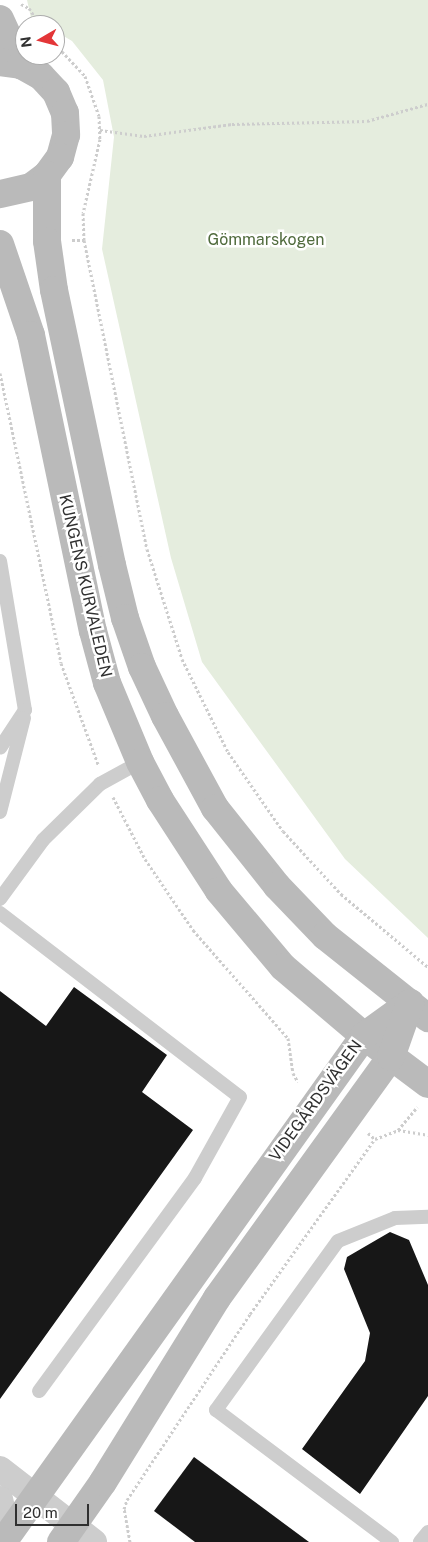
<!DOCTYPE html>
<html>
<head>
<meta charset="utf-8">
<style>
	body { margin:0 }
	#map { position:relative; width:428px; height:1542px; overflow:hidden; background:#fff; font-family:"Public Sans",sans-serif }
	div>[style] { position:absolute }
	[style*='--x'] { left:calc(var(--x)*1px); top:calc(var(--y)*1px); width:calc(var(--w)*1px); rotate:calc(var(--a)*1deg) }
	.green>* { inset:0; background:#e5edde }
	.building>* { inset:0; background:#171717 }
	.path>* { height:3px; margin-top:-1.5px; transform-origin:0; background:repeating-linear-gradient(90deg,#cdcdcd 0 2.5px,transparent 0 5px) }
	.lane>* { height:14px; margin:-7px; padding:0 7px; transform-origin:7px; border-radius:7px; background:#cdcdcd }
	.street>* { height:26px; margin:-13px; padding:0 13px; transform-origin:13px; border-radius:13px; background:#cdcdcd }
	.secondary>* { height:28px; margin:-14px; padding:0 14px; transform-origin:14px; border-radius:14px; background:#bababa }
	span { translate:-50% -50%; white-space:nowrap; text-align:center; line-height:1.15; -webkit-text-stroke:5px #fff; paint-order:stroke }
	.park-label { font-size:16px; color:#506b3d }
	.street-label { font-size:16px; color:#303030 }
	.north { position:absolute; left:15px; top:15px; width:50px; height:50px; box-sizing:border-box; background:#fff; border:1px solid #acacac; border-radius:50%; rotate:262deg; font-size:14px; font-weight:700; line-height:20px; text-align:center; color:#303030 }
	.north::after { content:''; display:block; margin:auto; width:18px; height:22px; background:#e33638; clip-path:polygon(50% 0,100% 100%,50% 72%,0 100%) }
	.scale { position:absolute; left:15px; top:1504px; width:74px; height:22px; box-sizing:border-box; border:2px solid #303030; border-top:0; padding-left:6px; font-size:15px; line-height:18px; white-space:nowrap; color:#303030; -webkit-text-stroke:4px #fff; paint-order:stroke }
</style>
</head>
<body>
<div id="map">
	<div class="green">
		<div style="clip-path:polygon(27px 0,428px 0,428px 938px,345px 859px,202px 662px,171px 558px,102px 249px,114px 137px,103px 80px,72px 41px,55px 31px,55px 25px,44px 25px,31px 18px)"></div>
	</div>
	<div class="building">
		<div style="clip-path:polygon(74px 987px,167px 1055px,142px 1092px,193px 1130px,0 1399px,0 991px,46px 1026px)"></div>
		<div style="clip-path:polygon(390px 1232px,409px 1240px,428px 1285px,428px 1396px,360px 1494px,302px 1449px,365px 1361px,370px 1333px,344px 1269px,347px 1257px)"></div>
		<div style="clip-path:polygon(194px 1457px,309px 1542px,195px 1542px,154px 1511px)"></div>
	</div>
	<div class="path">
		<div style="--x:21;--y:4;--w:9;--a:27"></div>
		<div style="--x:29;--y:8;--w:20;--a:57"></div>
		<div style="--x:55;--y:44;--w:44;--a:46.8"></div>
		<div style="--x:85;--y:76;--w:42;--a:70.7"></div>
		<div style="--x:99;--y:116;--w:23;--a:88"></div>
		<div style="--x:100;--y:139;--w:76;--a:102.9"></div>
		<div style="--x:83;--y:213;--w:27;--a:88"></div>
		<div style="--x:84;--y:240;--w:315;--a:78.5"></div>
		<div style="--x:147;--y:549;--w:115;--a:72.3"></div>
		<div style="--x:182;--y:659;--w:104;--a:63.7"></div>
		<div style="--x:228;--y:752;--w:96;--a:55.2"></div>
		<div style="--x:283;--y:831;--w:86;--a:47.4"></div>
		<div style="--x:341;--y:894;--w:114;--a:40"></div>
		<div style="--x:100;--y:130;--w:44;--a:7.8"></div>
		<div style="--x:144;--y:136;--w:89;--a:-7.8"></div>
		<div style="--x:232;--y:124;--w:135;--a:-1.3"></div>
		<div style="--x:367;--y:121;--w:63;--a:-15.6"></div>
		<div style="--x:72;--y:240;--w:12;--a:0"></div>
		<div style="--x:0;--y:373;--w:296;--a:78.1"></div>
		<div style="--x:61;--y:663;--w:108;--a:69.9"></div>
		<div style="--x:113;--y:797;--w:70;--a:62.7"></div>
		<div style="--x:145;--y:859;--w:86;--a:55.9"></div>
		<div style="--x:193;--y:930;--w:144;--a:48.7"></div>
		<div style="--x:288;--y:1038;--w:35;--a:82"></div>
		<div style="--x:293;--y:1073;--w:10;--a:61"></div>
		<div style="--x:398;--y:1130;--w:30;--a:-50"></div>
		<div style="--x:368;--y:1133;--w:9;--a:41"></div>
		<div style="--x:375;--y:1139;--w:25;--a:-21"></div>
		<div style="--x:398;--y:1130;--w:30;--a:9"></div>
		<div style="--x:130;--y:1542;--w:34;--a:-100"></div>
		<div style="--x:124;--y:1509;--w:9;--a:-72"></div>
		<div style="--x:127;--y:1500;--w:223;--a:-56.5"></div>
		<div style="--x:250;--y:1314;--w:215;--a:-54.5"></div>
	</div>
	<div class="lane">
		<div style="--x:0;--y:561;--w:151;--a:80.5"></div>
		<div style="--x:25;--y:710;--w:45;--a:123.3"></div>
		<div style="--x:0;--y:812;--w:97;--a:-75.7"></div>
		<div style="--x:0;--y:899;--w:73;--a:-53.9"></div>
		<div style="--x:43;--y:840;--w:80;--a:-44.5"></div>
		<div style="--x:100;--y:784;--w:46;--a:-28.8"></div>
		<div style="--x:0;--y:913;--w:302;--a:37.5"></div>
		<div style="--x:240;--y:1097;--w:93;--a:119.1"></div>
		<div style="--x:195;--y:1178;--w:264;--a:126.2"></div>
		<div style="--x:392;--y:1542;--w:220;--a:-143.1"></div>
		<div style="--x:216;--y:1410;--w:208;--a:-54.2"></div>
		<div style="--x:338;--y:1241;--w:61;--a:-22"></div>
		<div style="--x:395;--y:1218;--w:33;--a:-2"></div>
		<div style="--x:420;--y:1542;--w:13;--a:-51"></div>
	</div>
	<div class="street">
		<div style="--x:0;--y:1469;--w:119;--a:37.8"></div>
		<div style="--x:0;--y:1499;--w:36;--a:77"></div>
	</div>
	<div class="secondary">
		<div style="--x:0;--y:19;--w:51;--a:65.5"></div>
		<div style="--x:0;--y:62;--w:21;--a:8"></div>
		<div style="--x:21;--y:65;--w:23;--a:29"></div>
		<div style="--x:41;--y:76;--w:22;--a:47"></div>
		<div style="--x:56;--y:92;--w:23;--a:67"></div>
		<div style="--x:65;--y:113;--w:22;--a:87"></div>
		<div style="--x:66;--y:135;--w:23;--a:105"></div>
		<div style="--x:60;--y:157;--w:22;--a:126"></div>
		<div style="--x:47;--y:175;--w:20;--a:143"></div>
		<div style="--x:31;--y:187;--w:32;--a:167"></div>
		<div style="--x:47;--y:175;--w:66;--a:90"></div>
		<div style="--x:47;--y:241;--w:49;--a:81.9"></div>
		<div style="--x:54;--y:290;--w:281;--a:78.1"></div>
		<div style="--x:112;--y:565;--w:55;--a:76.2"></div>
		<div style="--x:125;--y:618;--w:52;--a:70.9"></div>
		<div style="--x:142;--y:667;--w:54;--a:64.9"></div>
		<div style="--x:165;--y:716;--w:105;--a:61.5"></div>
		<div style="--x:215;--y:808;--w:100;--a:51.5"></div>
		<div style="--x:277;--y:886;--w:69;--a:46.2"></div>
		<div style="--x:325;--y:936;--w:132;--a:38.5"></div>
		<div style="--x:0;--y:244;--w:96;--a:71.2"></div>
		<div style="--x:31;--y:335;--w:302;--a:78.2"></div>
		<div style="--x:93;--y:631;--w:54;--a:74.9"></div>
		<div style="--x:107;--y:683;--w:86;--a:67.3"></div>
		<div style="--x:140;--y:762;--w:43;--a:62.2"></div>
		<div style="--x:160;--y:800;--w:108;--a:57"></div>
		<div style="--x:219;--y:891;--w:99;--a:49.9"></div>
		<div style="--x:283;--y:967;--w:106;--a:40.4"></div>
		<div style="--x:364;--y:1036;--w:80;--a:36.9"></div>
		<div style="--x:3;--y:1542;--w:622;--a:-54.49"></div>
		<div style="--x:364;--y:1036;--w:57;--a:-35.7"></div>
		<div style="--x:61;--y:1542;--w:73;--a:-55"></div>
		<div style="--x:103;--y:1482;--w:216;--a:-58.2"></div>
		<div style="--x:217;--y:1298;--w:297;--a:-54.2"></div>
		<div style="--x:391;--y:1057;--w:57;--a:-70.6"></div>
	</div>
	<div class="park-label">
		<span style="left:266px;top:240px">Gömmarskogen</span>
	</div>
	<div class="street-label">
		<span style="left:85px;top:586px;rotate:77deg">KUNGENS KURVALEDEN</span>
		<span style="left:316px;top:1101px;rotate:-54deg">VIDEGÅRDSVÄGEN</span>
	</div>
	<div class="north">N</div>
	<div class="scale">20 m</div>
</div>
</body>
</html>
